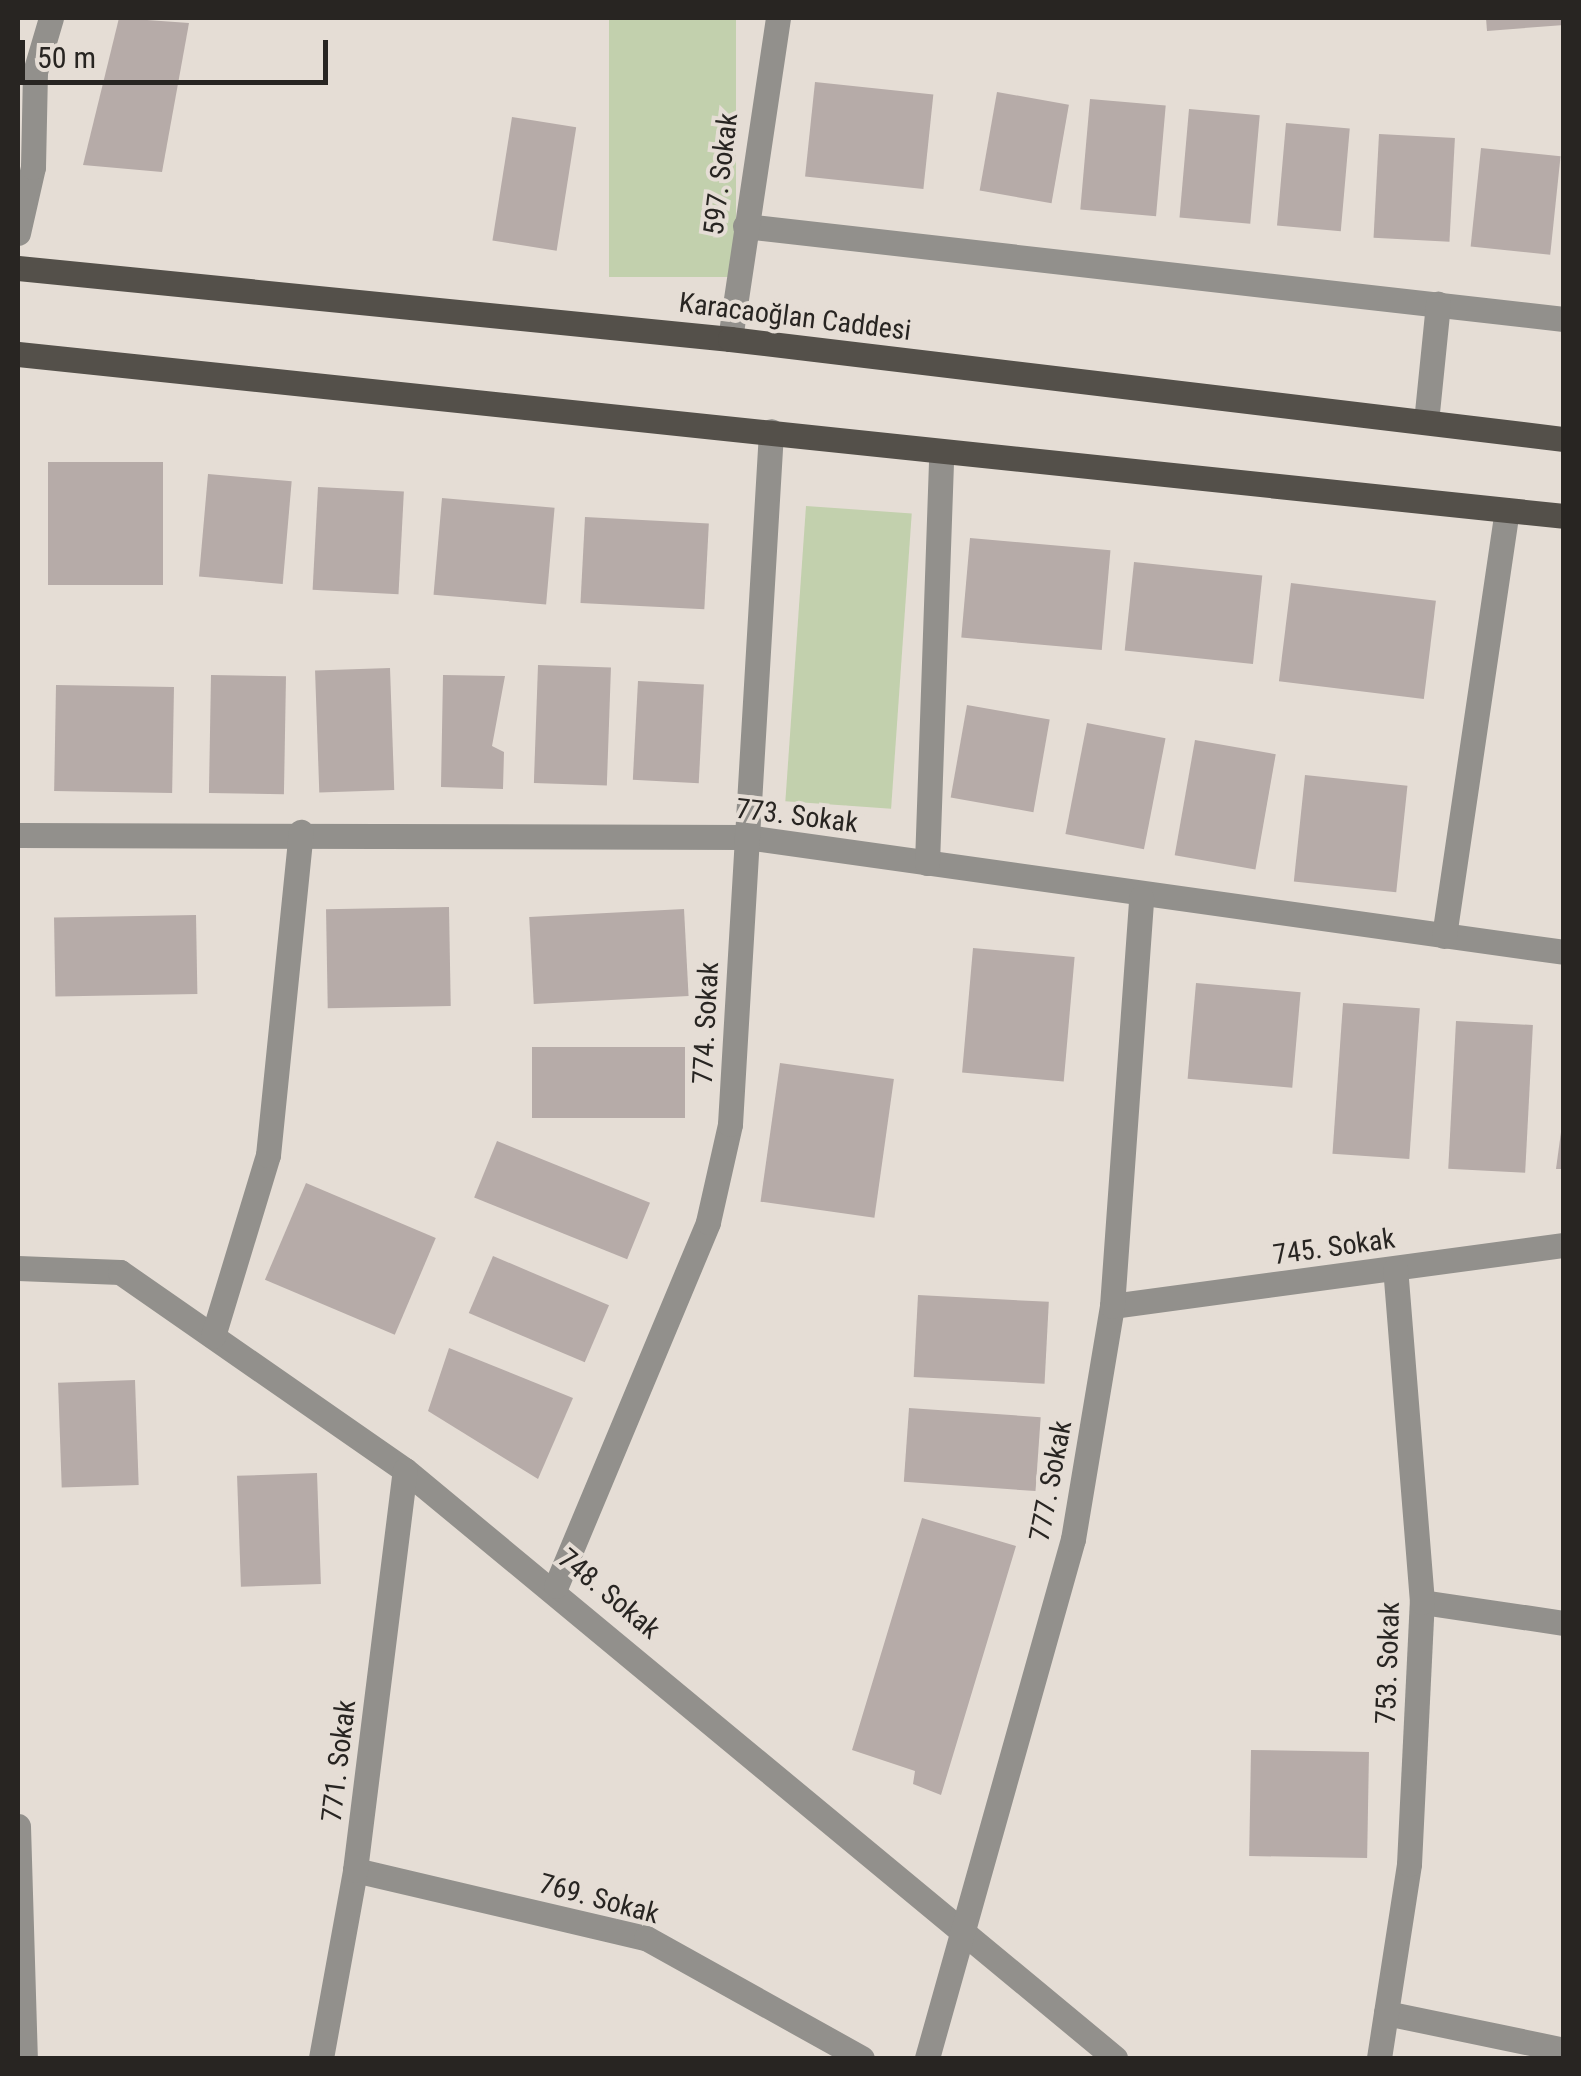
<!DOCTYPE html>
<html>
<head>
<meta charset="utf-8">
<style>
	body { margin:0 }
	#map { position:relative; width:1581px; height:2076px; overflow:hidden; background:#e5ddd5; font-family:"Roboto Condensed",sans-serif }
	div>[style] { position:absolute }
	[style*='--x'] { left:calc(var(--x)*1px); top:calc(var(--y)*1px); width:calc(var(--w)*1px); rotate:calc(var(--a)*1deg) }
	.green>* { inset:0; background:#c2d0ad; transform-origin:0 0 }
	.building>* { inset:0; background:#b6aba8; transform-origin:0 0 }
	.minor>* { height:25px; margin:-12.5px; padding:0 12.5px; transform-origin:12.5px; border-radius:12.5px; background:#92908c }
	.major>* { height:25px; margin:-12.5px; padding:0 12.5px; transform-origin:12.5px; border-radius:12.5px; background:#54504a }
	span { translate:-50% -50%; white-space:nowrap; text-align:center; line-height:1.15; -webkit-text-stroke:8px #e5ddd5; paint-order:stroke }
	.street-label { font-size:28px; color:#282522 }
	.frame { position:absolute; inset:0; border:20px solid #282522; pointer-events:none }
	.scale { position:absolute; left:20px; top:40px; width:308px; height:45px; box-sizing:border-box; border:5px solid #282522; border-top:0; padding-left:12px; font-size:30px; line-height:35px; white-space:nowrap; color:#282522; -webkit-text-stroke:8px #e5ddd5; paint-order:stroke }
</style>
</head>
<body>
<div id="map">
	<div class="green">
		<div style="left:609px;top:18px;width:127px;height:259px"></div>
		<div style="left:806px;top:506px;width:106px;height:296px;rotate:4deg"></div>
	</div>
	<div class="building">
		<div style="clip-path:polygon(119px 18px,189px 23px,162px 172px,83px 165px)"></div>
		<div style="clip-path:polygon(1486px 18px,1564px 18px,1564px 25px,1487px 31px)"></div>
		<div style="left:815px;top:82px;width:119px;height:95px;rotate:6deg"></div>
		<div style="left:997px;top:92px;width:73px;height:100px;rotate:10deg"></div>
		<div style="left:1090px;top:99px;width:76px;height:111px;rotate:5deg"></div>
		<div style="left:1189px;top:109px;width:71px;height:109px;rotate:5deg"></div>
		<div style="left:512px;top:117px;width:65px;height:125px;rotate:9deg"></div>
		<div style="left:1286px;top:123px;width:64px;height:103px;rotate:5deg"></div>
		<div style="left:1379px;top:134px;width:76px;height:104px;rotate:3deg"></div>
		<div style="left:1481px;top:148px;width:80px;height:99px;rotate:6deg"></div>
		<div style="left:48px;top:462px;width:115px;height:123px"></div>
		<div style="left:208px;top:474px;width:84px;height:103px;rotate:5deg"></div>
		<div style="left:318px;top:487px;width:86px;height:103px;rotate:3deg"></div>
		<div style="left:442px;top:498px;width:113px;height:97px;rotate:5deg"></div>
		<div style="left:585px;top:517px;width:124px;height:86px;rotate:3deg"></div>
		<div style="left:970px;top:538px;width:141px;height:100px;rotate:5deg"></div>
		<div style="left:1134px;top:562px;width:129px;height:89px;rotate:6deg"></div>
		<div style="left:1291px;top:583px;width:146px;height:99px;rotate:7deg"></div>
		<div style="left:538px;top:665px;width:73px;height:118px;rotate:2deg"></div>
		<div style="left:390px;top:668px;width:122px;height:75px;rotate:88deg"></div>
		<div style="left:211px;top:675px;width:75px;height:118px;rotate:1deg"></div>
		<div style="clip-path:polygon(443px 675px,505px 676px,492px 746px,504px 752px,503px 789px,441px 787px)"></div>
		<div style="left:638px;top:681px;width:66px;height:99px;rotate:3deg"></div>
		<div style="left:56px;top:685px;width:118px;height:106px;rotate:1deg"></div>
		<div style="left:967px;top:705px;width:84px;height:94px;rotate:10deg"></div>
		<div style="left:1087px;top:723px;width:80px;height:113px;rotate:11deg"></div>
		<div style="left:1195px;top:740px;width:82px;height:117px;rotate:10deg"></div>
		<div style="left:1305px;top:775px;width:103px;height:107px;rotate:6deg"></div>
		<div style="left:449px;top:907px;width:99px;height:123px;rotate:89deg"></div>
		<div style="left:684px;top:909px;width:87px;height:155px;rotate:87deg"></div>
		<div style="left:196px;top:915px;width:79px;height:142px;rotate:89deg"></div>
		<div style="left:973px;top:948px;width:102px;height:125px;rotate:5deg"></div>
		<div style="left:1196px;top:983px;width:105px;height:96px;rotate:5deg"></div>
		<div style="left:1343px;top:1003px;width:77px;height:151px;rotate:4deg"></div>
		<div style="left:1456px;top:1021px;width:77px;height:148px;rotate:3deg"></div>
		<div style="left:532px;top:1047px;width:153px;height:71px"></div>
		<div style="left:780px;top:1063px;width:115px;height:140px;rotate:8deg"></div>
		<div style="clip-path:polygon(1561px 1132px,1564px 1132px,1564px 1169px,1556px 1169px)"></div>
		<div style="left:497px;top:1141px;width:165px;height:61px;rotate:22deg"></div>
		<div style="left:306px;top:1183px;width:141px;height:105px;rotate:23deg"></div>
		<div style="left:493px;top:1256px;width:126px;height:62px;rotate:23deg"></div>
		<div style="left:918px;top:1295px;width:131px;height:82px;rotate:3deg"></div>
		<div style="clip-path:polygon(449px 1348px,573px 1398px,538px 1479px,428px 1411px)"></div>
		<div style="left:135px;top:1380px;width:105px;height:77px;rotate:88deg"></div>
		<div style="left:909px;top:1408px;width:132px;height:74px;rotate:4deg"></div>
		<div style="left:317px;top:1473px;width:111px;height:80px;rotate:88deg"></div>
		<div style="clip-path:polygon(922px 1518px,1016px 1546px,941px 1795px,913px 1784px,915px 1771px,852px 1750px)"></div>
		<div style="left:1251px;top:1750px;width:118px;height:106px;rotate:1deg"></div>
	</div>
	<div class="minor">
		<div style="--x:745;--y:226;--w:824;--a:6.48"></div>
		<div style="--x:18;--y:233;--w:68;--a:-77.2"></div>
		<div style="--x:33;--y:167;--w:95;--a:-88.8"></div>
		<div style="--x:35;--y:72;--w:56;--a:-73.5"></div>
		<div style="--x:730;--y:339;--w:325;--a:-81.5"></div>
		<div style="--x:1426;--y:422;--w:119;--a:-84.2"></div>
		<div style="--x:18;--y:835;--w:728;--a:0.16"></div>
		<div style="--x:746;--y:837;--w:826;--a:8"></div>
		<div style="--x:927;--y:863;--w:410;--a:-88"></div>
		<div style="--x:1444;--y:936;--w:430;--a:-81.6"></div>
		<div style="--x:18;--y:1268;--w:102;--a:2.2"></div>
		<div style="--x:120;--y:1272;--w:347;--a:34.8"></div>
		<div style="--x:405;--y:1470;--w:922;--a:39.63"></div>
		<div style="--x:1112;--y:1306;--w:456;--a:-7.7"></div>
		<div style="--x:213;--y:1336;--w:189;--a:-73.1"></div>
		<div style="--x:268;--y:1155;--w:325;--a:-84.2"></div>
		<div style="--x:556;--y:1586;--w:394;--a:-67.3"></div>
		<div style="--x:708;--y:1222;--w:100;--a:-77.3"></div>
		<div style="--x:730;--y:1124;--w:694;--a:-86.61"></div>
		<div style="--x:1422;--y:1602;--w:144;--a:8.4"></div>
		<div style="--x:18;--y:1826;--w:232;--a:88.3"></div>
		<div style="--x:355;--y:1870;--w:299;--a:13.2"></div>
		<div style="--x:646;--y:1938;--w:247;--a:29.1"></div>
		<div style="--x:1386;--y:2013;--w:182;--a:11.7"></div>
		<div style="--x:321;--y:2058;--w:191;--a:-79.7"></div>
		<div style="--x:355;--y:1870;--w:403;--a:-82.9"></div>
		<div style="--x:927;--y:2058;--w:539;--a:-74.29"></div>
		<div style="--x:1073;--y:1539;--w:236;--a:-80.5"></div>
		<div style="--x:1112;--y:1306;--w:409;--a:-85.9"></div>
		<div style="--x:1379;--y:2058;--w:196;--a:-81.2"></div>
		<div style="--x:1409;--y:1864;--w:262;--a:-87.2"></div>
		<div style="--x:1422;--y:1602;--w:334;--a:-94.6"></div>
	</div>
	<div class="major">
		<div style="--x:18;--y:268;--w:716;--a:5.69"></div>
		<div style="--x:730;--y:339;--w:840;--a:6.84"></div>
		<div style="--x:18;--y:354;--w:1554;--a:5.98"></div>
	</div>
	<div class="street-label">
		<span style="left:721px;top:174px;rotate:-83deg">597. Sokak</span>
		<span style="left:795px;top:317px;rotate:7deg">Karacaoğlan Caddesi</span>
		<span style="left:797px;top:816px;rotate:7deg">773. Sokak</span>
		<span style="left:706px;top:1023px;rotate:-87deg">774. Sokak</span>
		<span style="left:1334px;top:1247px;rotate:-8deg">745. Sokak</span>
		<span style="left:1051px;top:1481px;rotate:-79deg">777. Sokak</span>
		<span style="left:609px;top:1594px;rotate:40deg">748. Sokak</span>
		<span style="left:1388px;top:1663px;rotate:-88deg">753. Sokak</span>
		<span style="left:339px;top:1761px;rotate:-83deg">771. Sokak</span>
		<span style="left:599px;top:1899px;rotate:15deg">769. Sokak</span>
	</div>
	<div class="frame"></div>
	<div class="scale">50 m</div>
</div>
</body>
</html>
